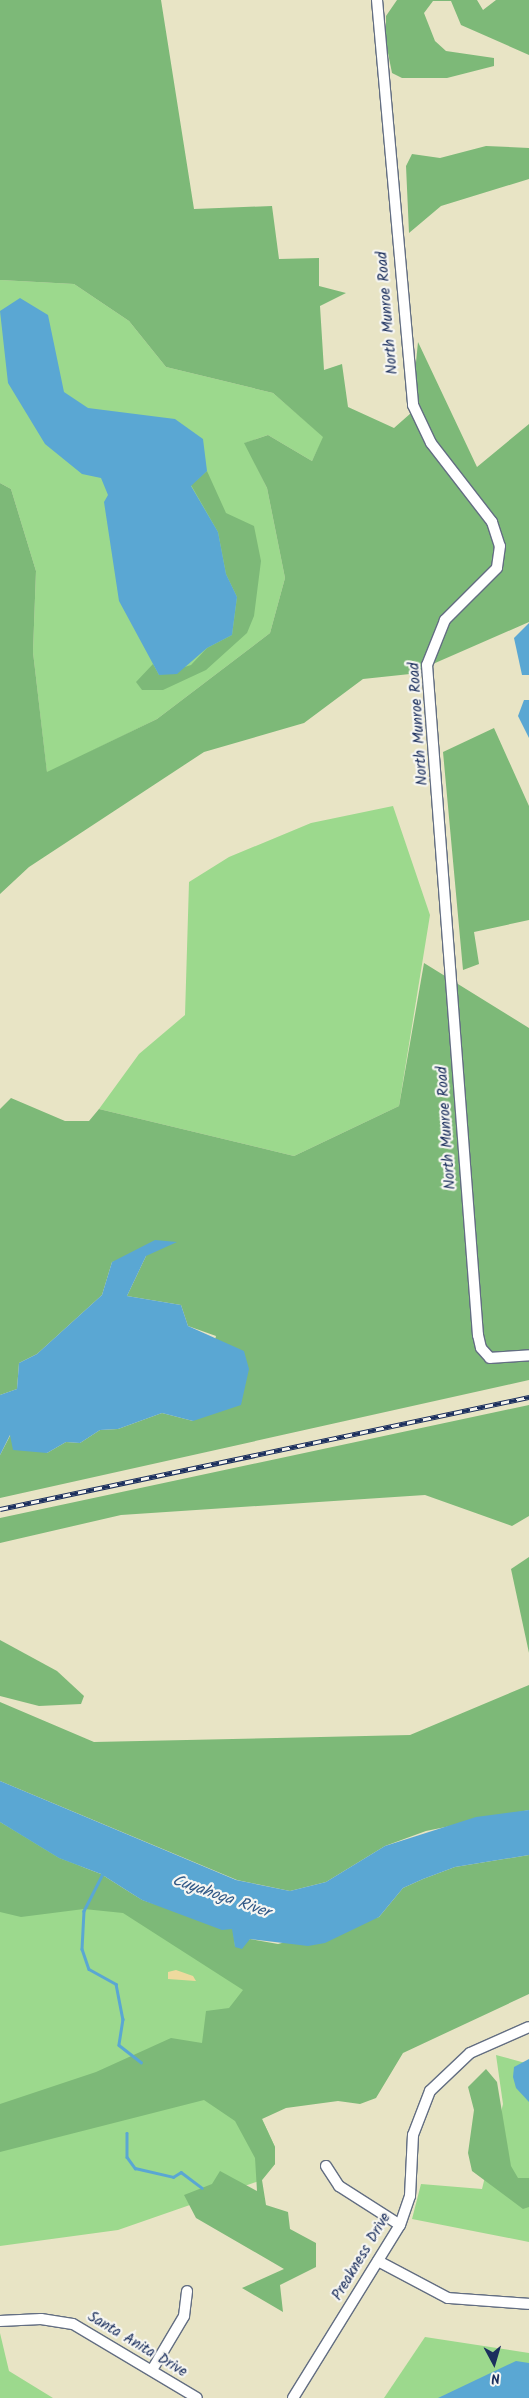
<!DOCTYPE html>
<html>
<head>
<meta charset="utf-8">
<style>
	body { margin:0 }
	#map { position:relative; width:529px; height:2398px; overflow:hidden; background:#e8e4c5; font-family:Kalam,sans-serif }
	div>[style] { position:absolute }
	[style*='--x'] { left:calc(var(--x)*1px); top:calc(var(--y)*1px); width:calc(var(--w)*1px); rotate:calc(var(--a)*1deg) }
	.green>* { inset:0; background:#9cd98d }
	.forest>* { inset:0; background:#7db978 }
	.sand>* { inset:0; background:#eeda9e }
	.water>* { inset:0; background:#5aa7d3 }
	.stream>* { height:2.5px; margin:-1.25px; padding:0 1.25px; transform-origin:1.25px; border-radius:1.25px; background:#5aa7d3 }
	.roads { filter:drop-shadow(1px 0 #636e82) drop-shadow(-1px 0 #636e82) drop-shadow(0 1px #636e82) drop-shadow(0 -1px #636e82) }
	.street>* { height:10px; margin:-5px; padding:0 5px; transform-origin:5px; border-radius:5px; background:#fff }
	.rail>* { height:4.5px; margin-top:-2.25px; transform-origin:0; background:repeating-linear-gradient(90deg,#f6f6f2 0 8px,#1b2f5e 0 16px); box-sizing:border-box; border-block:1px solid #1b2f5e }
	span { translate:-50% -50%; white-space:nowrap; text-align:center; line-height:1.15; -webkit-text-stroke:4.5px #f6f6f2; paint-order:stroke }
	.street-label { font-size:15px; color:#1b2f5e }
	.water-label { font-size:16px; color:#315987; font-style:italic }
	.north { position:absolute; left:469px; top:2338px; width:50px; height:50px; -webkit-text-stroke:4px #f6f6f2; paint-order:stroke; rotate:174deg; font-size:14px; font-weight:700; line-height:20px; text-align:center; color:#1b2f5e }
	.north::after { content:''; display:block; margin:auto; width:18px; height:22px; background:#1b2f5e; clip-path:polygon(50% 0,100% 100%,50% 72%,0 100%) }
</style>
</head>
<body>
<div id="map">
	<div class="green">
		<div style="clip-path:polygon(0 280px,74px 284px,129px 321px,166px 367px,273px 393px,324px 437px,312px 461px,268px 435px,245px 443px,267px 488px,285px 578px,270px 633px,157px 719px,47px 773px,33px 652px,36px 571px,11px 489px,0 483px)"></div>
		<div style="clip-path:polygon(393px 806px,430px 915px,399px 1106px,294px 1156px,99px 1109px,139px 1054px,185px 1015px,189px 882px,229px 857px,311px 823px)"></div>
		<div style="clip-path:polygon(0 1822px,146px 1902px,244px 1936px,260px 2031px,262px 2119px,275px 2147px,275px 2164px,262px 2180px,118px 2230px,0 2246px)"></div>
		<div style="clip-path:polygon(496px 2055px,529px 2064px,529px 2242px,412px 2219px,421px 2184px,482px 2189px,503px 2104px)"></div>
		<div style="clip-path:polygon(0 2333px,9px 2371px,53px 2398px,0 2398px)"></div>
		<div style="clip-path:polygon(425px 2337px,529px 2353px,529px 2398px,384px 2398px)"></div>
	</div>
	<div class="forest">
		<div style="clip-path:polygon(0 0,161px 0,194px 209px,272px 206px,279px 259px,319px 258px,319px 286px,346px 293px,320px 306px,324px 370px,342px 364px,348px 407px,394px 428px,411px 413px,418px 342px,477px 467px,529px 424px,529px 622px,410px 674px,363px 679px,304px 723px,204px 752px,29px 867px,0 894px,0 483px,11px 489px,36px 571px,33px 652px,47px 772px,157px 719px,270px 633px,285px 578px,267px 488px,244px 443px,268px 435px,312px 461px,323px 437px,273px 393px,166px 367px,129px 321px,74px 284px,0 280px)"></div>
		<div style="clip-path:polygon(397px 0,477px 0,483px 10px,496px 0,529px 0,529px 55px,461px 25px,451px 1px,433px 1px,424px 13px,435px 41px,446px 51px,494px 58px,494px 66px,447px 78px,402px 78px,392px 73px,386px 43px,386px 16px)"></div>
		<div style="clip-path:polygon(486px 146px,529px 148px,529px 179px,441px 206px,409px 233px,406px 166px,412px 154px,440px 158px)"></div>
		<div style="clip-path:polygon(207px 471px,226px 513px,254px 526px,261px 561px,254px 616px,247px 633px,206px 670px,163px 690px,142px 690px,136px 682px,153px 664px,159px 675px,191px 665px,207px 648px,232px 635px,237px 597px,226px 574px,218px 532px,191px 485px)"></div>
		<div style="clip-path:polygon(494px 728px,529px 806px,529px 920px,474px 932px,479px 964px,463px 970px,443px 752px)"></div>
		<div style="clip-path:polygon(424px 963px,529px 1028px,529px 1380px,0 1498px,0 1455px,11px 1434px,47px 1453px,66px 1442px,80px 1443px,100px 1430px,118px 1429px,162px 1413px,193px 1421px,216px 1336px,188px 1326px,181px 1305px,127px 1296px,146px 1256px,112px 1262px,102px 1295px,37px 1354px,19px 1363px,17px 1389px,0 1395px,0 1109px,11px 1098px,65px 1121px,89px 1121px,99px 1109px,294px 1156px,399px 1106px)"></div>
		<div style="clip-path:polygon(529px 1405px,529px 1516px,512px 1526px,425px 1495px,121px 1515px,0 1543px,0 1518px)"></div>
		<div style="clip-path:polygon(529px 1557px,529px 1653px,511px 1569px)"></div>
		<div style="clip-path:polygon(0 1640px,57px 1671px,84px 1696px,81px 1704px,39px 1706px,0 1696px)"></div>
		<div style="clip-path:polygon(529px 1685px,529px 1810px,426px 1831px,385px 1846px,326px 1882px,290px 1891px,237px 1880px,0 1781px,0 1702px,94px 1742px,410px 1735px)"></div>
		<div style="clip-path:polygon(0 1822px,59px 1858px,101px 1874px,142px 1900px,233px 1929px,235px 1947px,250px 1939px,278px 1944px,379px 1917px,403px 1888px,423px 1879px,455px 1867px,529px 1855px,529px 1994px,403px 2053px,376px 2098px,360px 2104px,338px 2101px,286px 2108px,262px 2119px,275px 2147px,275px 2164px,262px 2180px,266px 2205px,288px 2212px,290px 2229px,316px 2243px,316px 2267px,280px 2285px,283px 2312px,242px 2288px,284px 2269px,196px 2218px,184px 2195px,212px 2184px,220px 2171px,257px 2191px,255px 2158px,235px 2121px,204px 2100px,0 2152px,0 2104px,96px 2072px,171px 2038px,202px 2043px,206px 2011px,229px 2008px,243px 1990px,123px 1913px,84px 1909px,21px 1917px,0 1912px)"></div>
		<div style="clip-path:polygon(486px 2069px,497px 2082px,511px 2166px,518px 2178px,529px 2178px,529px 2207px,523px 2209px,472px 2171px,468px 2153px,474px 2110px,468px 2087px)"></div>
	</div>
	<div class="sand">
		<div style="clip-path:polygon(176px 1970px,193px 1976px,196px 1981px,168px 1979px,168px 1972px)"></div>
	</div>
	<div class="water">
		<div style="clip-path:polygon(20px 298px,48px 315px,64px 392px,88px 408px,175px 419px,203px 439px,207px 471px,191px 486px,218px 532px,226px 574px,237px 597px,232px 635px,207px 648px,177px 674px,159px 675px,119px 601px,104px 502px,108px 495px,101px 478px,82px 474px,45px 444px,8px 383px,0 311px)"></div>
		<div style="clip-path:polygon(529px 623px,529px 675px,522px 675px,514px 638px)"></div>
		<div style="clip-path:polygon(524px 700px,529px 700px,529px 738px,518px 716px)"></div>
		<div style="clip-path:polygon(155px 1240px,177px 1242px,146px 1256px,127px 1296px,181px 1305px,188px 1326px,244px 1351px,249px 1369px,241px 1405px,193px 1421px,162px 1413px,118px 1429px,100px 1430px,80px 1443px,66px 1442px,47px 1453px,13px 1450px,10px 1435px,0 1455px,0 1395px,17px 1389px,19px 1363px,37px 1354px,102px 1295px,112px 1262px)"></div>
		<div style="clip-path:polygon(0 1781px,236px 1880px,290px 1891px,326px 1882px,385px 1846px,476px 1817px,529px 1810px,529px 1855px,455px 1867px,423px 1879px,403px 1888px,379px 1917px,325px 1943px,308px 1946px,250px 1939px,242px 1949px,235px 1947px,232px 1929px,222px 1930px,142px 1900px,101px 1874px,59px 1858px,0 1822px)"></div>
		<div style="clip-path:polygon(529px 2059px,529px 2102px,516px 2088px,513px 2077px,514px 2067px)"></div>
		<div style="clip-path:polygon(516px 2361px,529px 2363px,529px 2398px,438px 2398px)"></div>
	</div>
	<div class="stream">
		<div style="--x:104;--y:1872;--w:44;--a:117.1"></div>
		<div style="--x:84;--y:1911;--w:38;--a:93"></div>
		<div style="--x:82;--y:1949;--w:21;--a:71"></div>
		<div style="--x:89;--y:1969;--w:31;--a:29"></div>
		<div style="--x:116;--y:1984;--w:36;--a:79"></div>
		<div style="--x:123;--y:2019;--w:26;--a:99"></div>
		<div style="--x:119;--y:2045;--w:28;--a:38"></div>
		<div style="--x:127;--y:2133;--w:24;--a:90"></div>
		<div style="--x:127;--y:2157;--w:14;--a:54"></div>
		<div style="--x:135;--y:2168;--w:39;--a:13"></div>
		<div style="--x:173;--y:2177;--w:9;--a:-32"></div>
		<div style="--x:181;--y:2172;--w:26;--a:37"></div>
	</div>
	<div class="roads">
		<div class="street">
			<div style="--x:377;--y:0;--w:407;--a:84.9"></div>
			<div style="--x:413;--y:405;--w:42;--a:64.7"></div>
			<div style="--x:431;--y:443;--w:100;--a:52.3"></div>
			<div style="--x:492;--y:522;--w:25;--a:72"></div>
			<div style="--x:500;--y:546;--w:22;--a:98"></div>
			<div style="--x:497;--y:568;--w:74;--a:135"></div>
			<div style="--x:445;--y:620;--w:48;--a:111.8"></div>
			<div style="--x:427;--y:665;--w:672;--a:85.65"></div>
			<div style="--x:478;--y:1335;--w:13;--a:77"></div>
			<div style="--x:481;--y:1348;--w:13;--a:48"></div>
			<div style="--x:490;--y:1358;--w:39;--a:-4"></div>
			<div style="--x:326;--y:2166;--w:24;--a:57"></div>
			<div style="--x:339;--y:2186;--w:72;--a:32.6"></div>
			<div style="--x:378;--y:2261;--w:79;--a:27.9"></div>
			<div style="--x:448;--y:2298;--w:81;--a:4.2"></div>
			<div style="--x:0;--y:2321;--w:41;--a:-2.8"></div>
			<div style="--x:41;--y:2319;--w:32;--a:9"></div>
			<div style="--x:73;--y:2324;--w:144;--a:30.8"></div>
			<div style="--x:152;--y:2370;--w:63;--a:-59.3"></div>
			<div style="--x:184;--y:2316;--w:25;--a:-83"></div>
			<div style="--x:293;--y:2398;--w:203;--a:-58.3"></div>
			<div style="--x:400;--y:2225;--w:31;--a:-71"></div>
			<div style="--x:410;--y:2196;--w:61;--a:-87.2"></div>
			<div style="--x:413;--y:2135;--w:47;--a:-68.9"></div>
			<div style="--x:430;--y:2091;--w:55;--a:-43.5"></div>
			<div style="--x:470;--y:2053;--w:64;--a:-23.8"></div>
		</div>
	</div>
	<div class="rail">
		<div style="--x:0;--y:1509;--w:541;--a:-11.95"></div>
	</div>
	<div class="street-label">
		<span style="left:388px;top:313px;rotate:-95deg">North Munroe Road</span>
		<span style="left:419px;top:724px;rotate:-94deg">North Munroe Road</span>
		<span style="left:447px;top:1128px;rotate:-94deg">North Munroe Road</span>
		<span style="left:362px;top:2257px;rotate:-59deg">Preakness Drive</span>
		<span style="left:137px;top:2345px;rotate:31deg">Santa Anita Drive</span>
	</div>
	<div class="water-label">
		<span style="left:221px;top:1897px;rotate:19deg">Cuyahoga River</span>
	</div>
	<div class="north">N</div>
</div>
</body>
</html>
